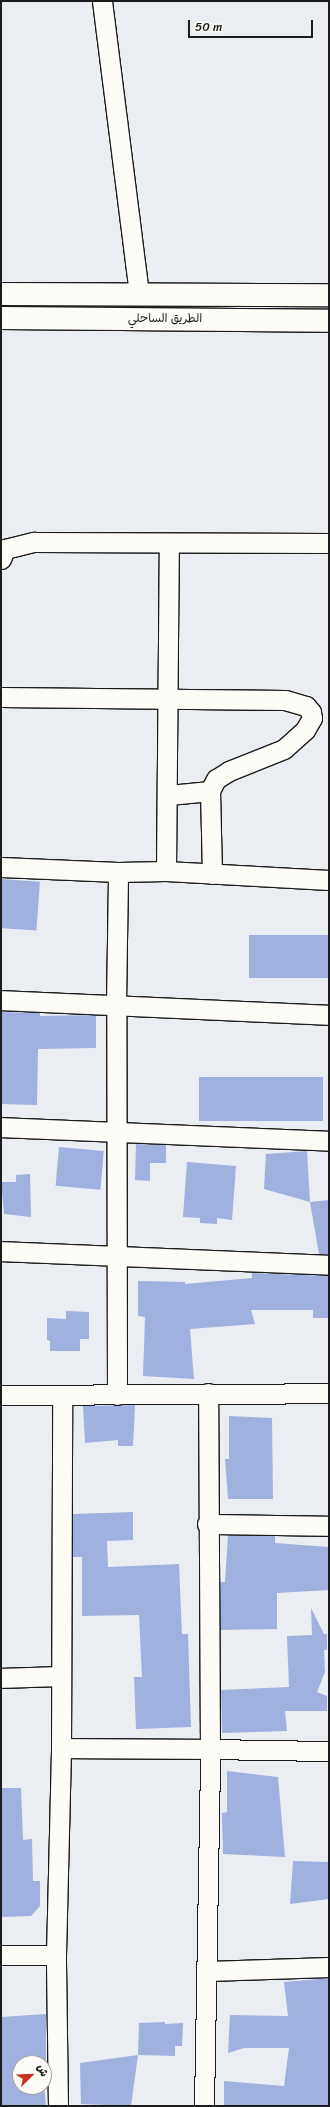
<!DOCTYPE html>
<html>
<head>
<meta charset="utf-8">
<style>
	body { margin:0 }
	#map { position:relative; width:330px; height:2107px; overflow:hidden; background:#eaedf2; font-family:Sriracha,"Playpen Sans Arabic",sans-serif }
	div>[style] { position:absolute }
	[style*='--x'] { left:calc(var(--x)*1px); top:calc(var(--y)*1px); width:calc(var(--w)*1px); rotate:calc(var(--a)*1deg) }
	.building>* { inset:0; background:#a0b1e0; transform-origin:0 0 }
	.roads { filter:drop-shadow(1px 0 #1c1c1c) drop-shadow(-1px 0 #1c1c1c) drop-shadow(0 1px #1c1c1c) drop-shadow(0 -1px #1c1c1c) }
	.street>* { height:19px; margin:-9.5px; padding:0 9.5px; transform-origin:9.5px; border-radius:9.5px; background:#fdfcf7 }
	.highway>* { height:22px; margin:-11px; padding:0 11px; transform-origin:11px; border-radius:11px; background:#fdfcf7 }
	span { translate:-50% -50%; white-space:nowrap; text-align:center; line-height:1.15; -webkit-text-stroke:3px #fdfcf7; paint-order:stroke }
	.street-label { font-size:12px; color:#1c1c1c }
	.frame { position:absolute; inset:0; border:2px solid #1c1c1c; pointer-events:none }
	.north { position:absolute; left:12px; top:2055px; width:40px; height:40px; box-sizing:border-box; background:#fdfcf7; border:1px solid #a3a29f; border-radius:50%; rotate:67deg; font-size:11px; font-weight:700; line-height:16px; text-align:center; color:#1c1c1c }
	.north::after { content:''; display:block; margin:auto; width:14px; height:18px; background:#c8321e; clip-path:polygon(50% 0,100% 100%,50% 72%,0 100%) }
	.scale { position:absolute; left:188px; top:20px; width:125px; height:18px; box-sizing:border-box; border:2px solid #1c1c1c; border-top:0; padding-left:5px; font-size:12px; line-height:14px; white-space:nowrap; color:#1c1c1c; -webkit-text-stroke:3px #fdfcf7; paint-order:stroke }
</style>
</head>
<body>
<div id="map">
	<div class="building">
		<div style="left:1px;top:879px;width:39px;height:49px;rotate:4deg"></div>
		<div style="left:329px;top:935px;width:43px;height:80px;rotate:90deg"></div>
		<div style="clip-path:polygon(1px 1012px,40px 1013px,40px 1016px,96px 1015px,96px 1048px,38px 1049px,37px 1105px,1px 1104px)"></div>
		<div style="left:199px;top:1077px;width:124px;height:44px"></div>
		<div style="clip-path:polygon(136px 1144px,166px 1145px,166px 1163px,150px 1163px,150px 1181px,135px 1180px)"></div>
		<div style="left:59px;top:1147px;width:45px;height:39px;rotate:5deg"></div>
		<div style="clip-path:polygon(307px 1151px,310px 1202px,264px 1189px,266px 1154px)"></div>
		<div style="clip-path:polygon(187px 1162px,236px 1166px,232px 1220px,217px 1218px,217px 1224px,200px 1223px,200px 1218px,183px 1217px)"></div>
		<div style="clip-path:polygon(30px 1174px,31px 1217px,4px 1214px,1px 1182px,16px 1182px,16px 1175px)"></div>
		<div style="clip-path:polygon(329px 1200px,329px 1254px,319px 1254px,310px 1202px)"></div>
		<div style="clip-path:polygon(252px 1273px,329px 1276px,329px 1318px,313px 1318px,313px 1310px,251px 1310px,255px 1324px,190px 1329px,194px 1379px,143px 1376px,145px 1317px,138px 1316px,138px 1281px,185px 1282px,185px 1284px,252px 1278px)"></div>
		<div style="clip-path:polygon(66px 1311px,89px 1312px,89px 1339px,80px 1339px,80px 1351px,50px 1351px,50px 1341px,47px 1340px,47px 1318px,66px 1319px)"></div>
		<div style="clip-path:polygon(135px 1405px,133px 1446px,118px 1446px,118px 1440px,85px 1443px,83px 1406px)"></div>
		<div style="clip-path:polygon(229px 1416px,272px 1418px,273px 1499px,228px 1499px,225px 1459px,229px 1459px)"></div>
		<div style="clip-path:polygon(133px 1512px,133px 1540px,107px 1541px,108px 1567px,179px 1564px,182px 1634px,188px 1634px,191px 1727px,136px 1729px,134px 1677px,142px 1677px,139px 1615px,82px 1616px,82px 1557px,73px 1557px,73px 1514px)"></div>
		<div style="clip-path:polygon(228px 1535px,275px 1536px,275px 1543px,329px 1547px,329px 1590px,277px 1593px,277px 1629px,220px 1630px,220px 1582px,225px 1582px)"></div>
		<div style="clip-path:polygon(311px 1608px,324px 1634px,327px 1634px,327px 1650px,324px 1650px,325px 1672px,317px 1692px,327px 1696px,327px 1711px,285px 1711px,287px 1731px,222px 1733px,221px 1690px,289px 1687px,287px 1636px,312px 1635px)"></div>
		<div style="clip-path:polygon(227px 1771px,278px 1777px,285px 1857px,223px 1854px,222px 1813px,227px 1812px)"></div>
		<div style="clip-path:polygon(1px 1788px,21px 1788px,23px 1840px,32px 1839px,33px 1881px,40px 1881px,40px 1906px,31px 1916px,1px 1917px)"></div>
		<div style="clip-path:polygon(293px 1861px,329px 1862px,329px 1899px,290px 1904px)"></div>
		<div style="clip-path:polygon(329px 1978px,329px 2106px,224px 2106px,224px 2081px,284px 2086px,289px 2048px,244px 2048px,228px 2053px,230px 2015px,288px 2016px,284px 1982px)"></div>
		<div style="clip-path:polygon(46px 2014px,46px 2060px,42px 2061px,42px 2063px,20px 2063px,20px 2087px,44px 2087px,44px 2085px,46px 2106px,1px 2106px,1px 2017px)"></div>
		<div style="clip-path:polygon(165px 2022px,165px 2024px,183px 2023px,182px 2046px,175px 2046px,175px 2056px,138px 2055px,139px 2023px)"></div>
		<div style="clip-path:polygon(138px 2055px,131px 2106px,81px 2104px,80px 2063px)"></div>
	</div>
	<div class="roads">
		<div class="street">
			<div style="--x:102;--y:1;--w:295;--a:82.8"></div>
			<div style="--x:1;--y:559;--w:11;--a:-68"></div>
			<div style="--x:5;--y:549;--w:30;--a:-14"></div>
			<div style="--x:34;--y:542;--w:295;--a:0.2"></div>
			<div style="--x:1;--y:697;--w:284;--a:0.6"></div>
			<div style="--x:285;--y:700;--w:22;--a:16"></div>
			<div style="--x:306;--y:706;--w:8;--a:50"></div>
			<div style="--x:311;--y:712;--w:6;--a:81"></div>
			<div style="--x:312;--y:718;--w:14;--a:120"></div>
			<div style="--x:305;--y:730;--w:28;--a:138"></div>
			<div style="--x:284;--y:749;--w:59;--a:158.2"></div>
			<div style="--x:229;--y:771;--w:15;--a:148"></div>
			<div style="--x:216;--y:779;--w:13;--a:117"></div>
			<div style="--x:210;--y:791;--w:83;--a:88.6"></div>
			<div style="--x:169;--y:795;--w:41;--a:-5.6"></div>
			<div style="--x:1;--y:867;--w:117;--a:2.4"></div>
			<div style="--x:118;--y:872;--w:48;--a:-1.2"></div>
			<div style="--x:166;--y:871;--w:163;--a:3.2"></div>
			<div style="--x:166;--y:871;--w:327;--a:-89.5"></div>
			<div style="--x:1;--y:1000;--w:328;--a:2.6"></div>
			<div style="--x:1;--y:1127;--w:328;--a:2.4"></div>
			<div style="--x:1;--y:1251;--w:328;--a:2.4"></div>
			<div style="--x:1;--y:1395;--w:328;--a:-0.3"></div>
			<div style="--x:117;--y:1395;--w:391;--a:-90.1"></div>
			<div style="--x:116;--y:1004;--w:132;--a:-89.1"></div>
			<div style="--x:207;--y:1524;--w:122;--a:0.9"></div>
			<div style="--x:1;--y:1678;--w:58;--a:-2"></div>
			<div style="--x:61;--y:1748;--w:149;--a:0.4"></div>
			<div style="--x:210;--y:1749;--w:356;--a:-90.3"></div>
			<div style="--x:1;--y:1955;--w:55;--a:0"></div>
			<div style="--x:208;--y:1971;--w:121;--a:-1.9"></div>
			<div style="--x:58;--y:2106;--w:151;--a:-90.8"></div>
			<div style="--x:56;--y:1955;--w:207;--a:-88.6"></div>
			<div style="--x:61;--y:1748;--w:352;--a:-89.8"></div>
			<div style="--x:204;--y:2106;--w:357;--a:-89"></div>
			<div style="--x:210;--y:1749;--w:119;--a:1"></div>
		</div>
		<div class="highway">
			<div style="--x:1;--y:294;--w:328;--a:0.2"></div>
			<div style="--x:1;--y:318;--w:328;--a:0.5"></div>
		</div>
	</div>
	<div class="street-label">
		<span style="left:165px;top:319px">الطريق الساحلي</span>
	</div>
	<div class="frame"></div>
	<div class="north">ش</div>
	<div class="scale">50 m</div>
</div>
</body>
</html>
